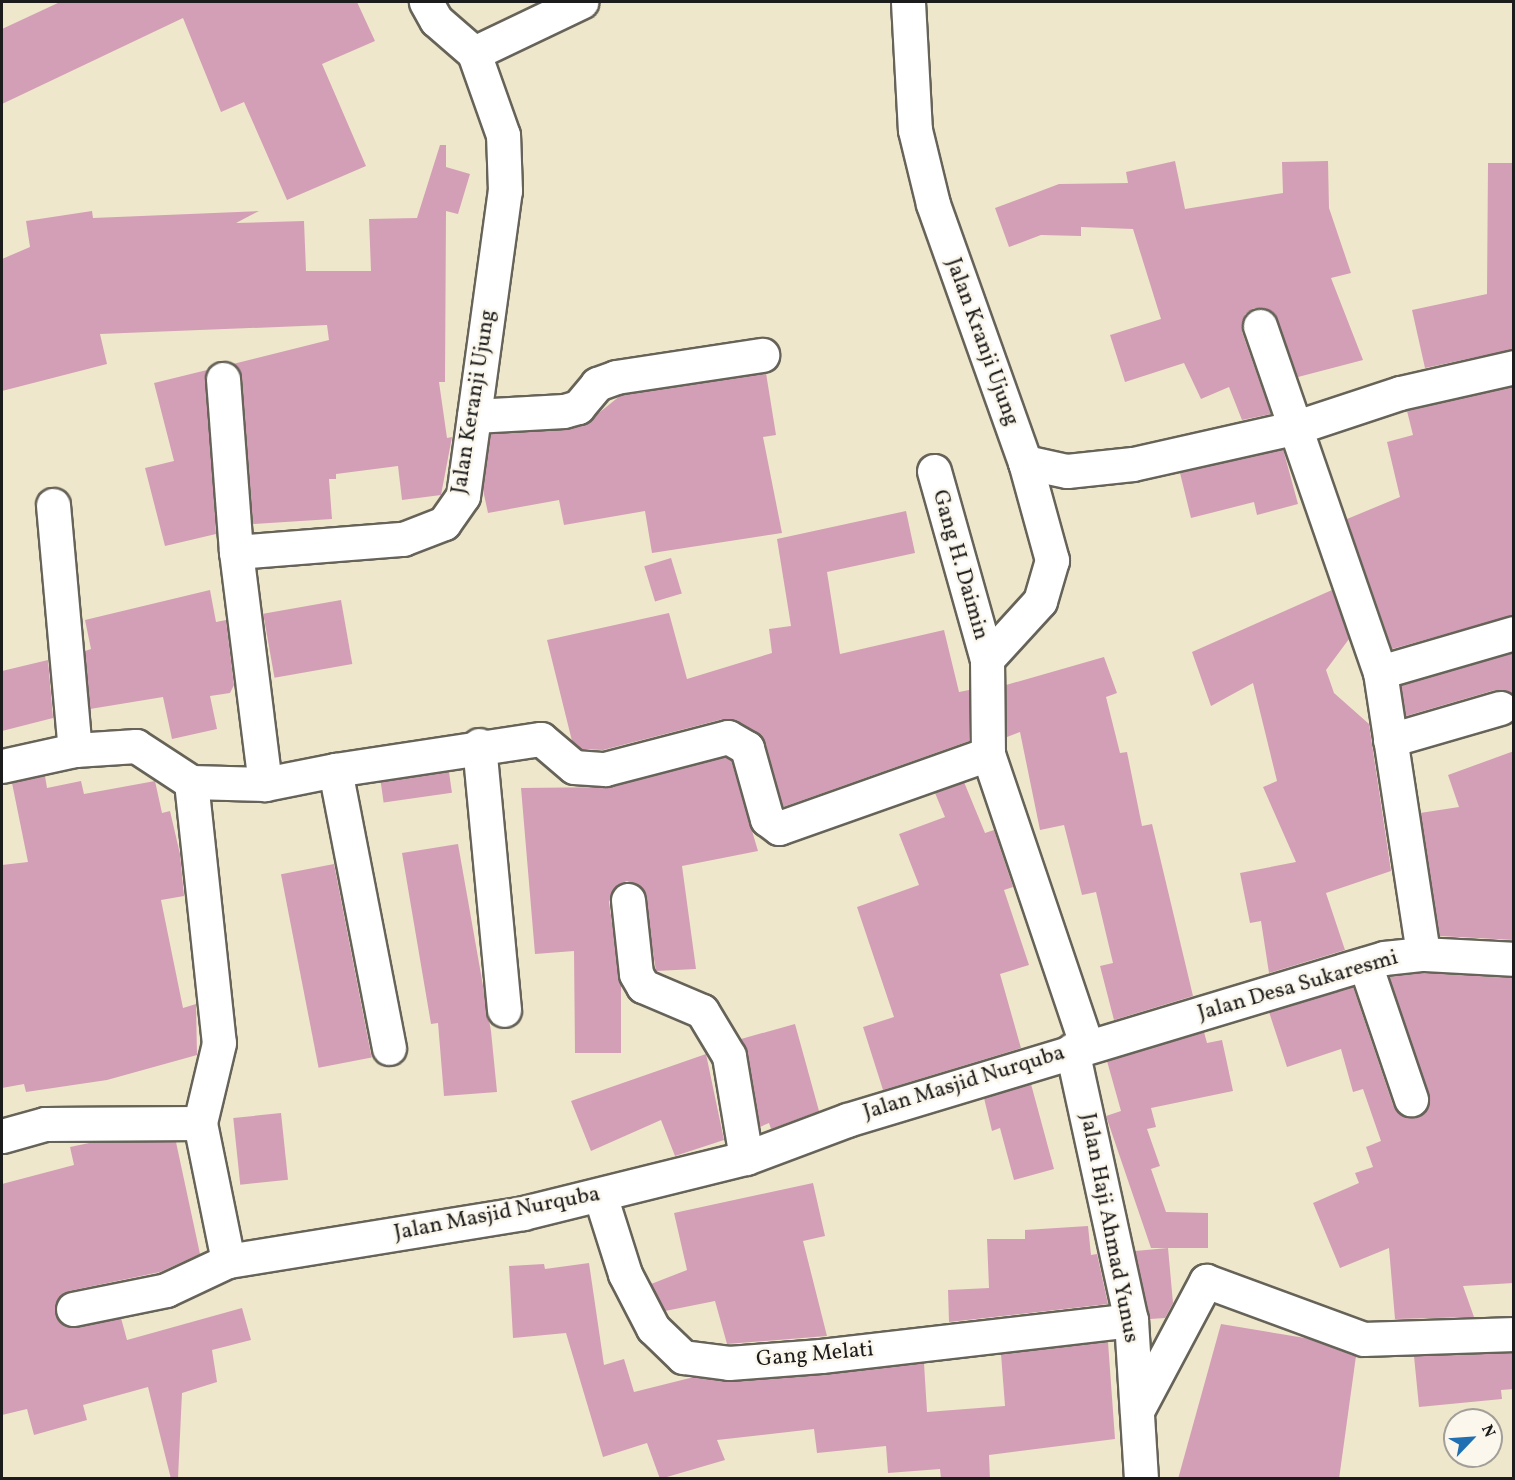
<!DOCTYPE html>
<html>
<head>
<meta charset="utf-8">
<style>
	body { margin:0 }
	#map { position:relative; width:1515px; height:1480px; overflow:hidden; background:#efe7cb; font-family:Vollkorn,serif }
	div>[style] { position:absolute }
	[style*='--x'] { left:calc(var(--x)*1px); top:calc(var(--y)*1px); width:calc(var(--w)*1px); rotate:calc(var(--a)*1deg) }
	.building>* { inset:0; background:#d39fb6; transform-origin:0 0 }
	.roads { filter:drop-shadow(2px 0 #666359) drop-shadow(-2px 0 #666359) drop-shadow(0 2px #666359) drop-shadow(0 -2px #666359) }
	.street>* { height:33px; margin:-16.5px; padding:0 16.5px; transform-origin:16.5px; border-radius:16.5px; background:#fff }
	span { translate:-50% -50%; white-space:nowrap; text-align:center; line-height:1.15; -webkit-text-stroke:5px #fbf7ec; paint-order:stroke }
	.street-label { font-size:22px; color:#1c1c1c }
	.frame { position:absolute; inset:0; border:3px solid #1c1c1c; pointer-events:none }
	.north { position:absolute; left:1443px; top:1408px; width:60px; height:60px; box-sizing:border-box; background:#fbf7ec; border:2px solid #a29f99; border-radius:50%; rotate:65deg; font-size:16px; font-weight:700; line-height:24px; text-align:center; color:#1c1c1c }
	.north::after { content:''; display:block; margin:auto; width:21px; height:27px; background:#1f6fb2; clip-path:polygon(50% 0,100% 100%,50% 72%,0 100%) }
</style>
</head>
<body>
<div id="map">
	<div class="building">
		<div style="clip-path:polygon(60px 2px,357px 2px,375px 41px,322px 64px,366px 166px,287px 200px,244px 102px,221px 112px,183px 18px,2px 104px,2px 29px)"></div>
		<div style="clip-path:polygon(440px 145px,446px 145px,446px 167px,470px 174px,458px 214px,446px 211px,445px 382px,439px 382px,447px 438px,452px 437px,441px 495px,402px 500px,398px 466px,336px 474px,336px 479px,329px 479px,332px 519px,253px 524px,242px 378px,233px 364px,329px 340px,327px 325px,100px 334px,107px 364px,2px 391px,2px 259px,30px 247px,26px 221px,92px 211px,93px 218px,259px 211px,236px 223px,304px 221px,306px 271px,371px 271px,369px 219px,417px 218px)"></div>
		<div style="clip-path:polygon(1175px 161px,1185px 209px,1283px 193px,1282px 162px,1328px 161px,1329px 208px,1351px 273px,1331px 278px,1363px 360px,1298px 377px,1277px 319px,1264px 308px,1254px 308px,1245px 314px,1242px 332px,1271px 414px,1242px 420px,1229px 387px,1201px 399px,1184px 363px,1125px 382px,1110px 335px,1161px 319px,1133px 229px,1081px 227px,1081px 236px,1041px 235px,1009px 247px,995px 208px,1059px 184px,1128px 183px,1126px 172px)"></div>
		<div style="clip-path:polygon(1488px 163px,1514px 163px,1514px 349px,1425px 368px,1412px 310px,1487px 294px)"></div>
		<div style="clip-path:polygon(207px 370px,216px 534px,165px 546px,145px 468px,174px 461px,154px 383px)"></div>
		<div style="clip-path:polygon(766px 373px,776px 435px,763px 437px,782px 533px,652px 553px,645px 511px,564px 525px,559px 500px,488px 513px,483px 490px,490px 434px,569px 429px,584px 425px,621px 395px)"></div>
		<div style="clip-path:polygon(1514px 386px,1514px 615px,1392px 649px,1347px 519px,1400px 497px,1387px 442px,1413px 435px,1407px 411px)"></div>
		<div style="clip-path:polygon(1283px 449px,1298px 504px,1257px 515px,1254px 502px,1191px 518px,1180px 473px)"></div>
		<div style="clip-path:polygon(906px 511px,915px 553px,827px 572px,840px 654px,944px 630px,959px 692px,969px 690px,969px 741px,783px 807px,765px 742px,737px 720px,723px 719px,603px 750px,581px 749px,572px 741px,547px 640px,669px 613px,687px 679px,772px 653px,769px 629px,791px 626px,777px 539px)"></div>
		<div style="left:671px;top:558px;width:37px;height:28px;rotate:73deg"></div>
		<div style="clip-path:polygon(210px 590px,216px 622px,226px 620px,234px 685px,230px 693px,210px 696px,217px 729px,172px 739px,163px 697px,90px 709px,85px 651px,91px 649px,85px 620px)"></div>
		<div style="clip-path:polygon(1332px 590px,1349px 639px,1326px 670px,1334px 693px,1369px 724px,1391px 871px,1326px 893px,1345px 950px,1269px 973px,1261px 921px,1250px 923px,1240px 873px,1296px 862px,1263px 787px,1277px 781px,1253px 683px,1211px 706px,1192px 652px)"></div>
		<div style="left:341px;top:600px;width:65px;height:79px;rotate:80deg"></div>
		<div style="clip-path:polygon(1514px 653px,1514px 694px,1495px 690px,1406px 716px,1401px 685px)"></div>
		<div style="clip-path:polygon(1104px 657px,1117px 693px,1106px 697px,1120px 753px,1127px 752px,1142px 826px,1152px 824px,1193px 996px,1114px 1020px,1100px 966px,1113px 963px,1096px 892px,1082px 895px,1064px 825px,1040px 830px,1020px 732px,1007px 737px,1006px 685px)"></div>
		<div style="clip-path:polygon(48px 660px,53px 718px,2px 731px,2px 671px)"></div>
		<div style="clip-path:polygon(1514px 751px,1514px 940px,1439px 936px,1420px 813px,1459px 807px,1448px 775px)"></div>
		<div style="clip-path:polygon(725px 757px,731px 760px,758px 851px,682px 866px,696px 969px,656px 971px,643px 889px,627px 881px,617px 885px,609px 902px,621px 985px,621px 1053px,575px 1053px,574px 951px,535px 954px,521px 788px,609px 787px)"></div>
		<div style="left:449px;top:772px;width:21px;height:69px;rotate:82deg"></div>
		<div style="clip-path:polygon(45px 776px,47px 788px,81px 781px,84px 794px,155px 781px,162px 813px,170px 811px,180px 854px,184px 896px,161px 900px,183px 1008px,196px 1004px,197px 1055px,107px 1080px,26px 1092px,24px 1084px,2px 1088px,2px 865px,28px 862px,12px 783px)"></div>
		<div style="clip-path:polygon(964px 782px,985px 833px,994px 830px,1013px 887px,1004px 890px,1029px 965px,1000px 974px,1021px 1048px,883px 1090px,863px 1027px,894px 1017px,857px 907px,919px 885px,899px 834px,945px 817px,935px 793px)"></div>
		<div style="clip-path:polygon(458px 844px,491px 1031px,497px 1092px,444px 1096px,438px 1023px,431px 1024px,402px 853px)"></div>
		<div style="left:334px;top:864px;width:197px;height:54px;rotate:79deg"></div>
		<div style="clip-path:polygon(1423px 973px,1514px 978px,1514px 1283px,1463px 1286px,1474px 1317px,1395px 1319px,1389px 1248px,1340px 1268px,1313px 1203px,1359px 1183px,1355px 1173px,1373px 1167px,1366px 1147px,1381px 1141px,1363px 1089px,1353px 1092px,1341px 1049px,1287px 1067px,1269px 1012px,1353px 987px,1393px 1105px,1399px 1113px,1416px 1117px,1425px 1111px,1429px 1094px,1389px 977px)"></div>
		<div style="clip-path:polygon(795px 1024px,819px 1111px,771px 1129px,769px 1123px,760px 1127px,741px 1039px)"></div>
		<div style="clip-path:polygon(1204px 1032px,1207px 1043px,1222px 1040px,1233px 1091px,1151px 1108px,1156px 1127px,1147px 1129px,1160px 1166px,1151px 1169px,1166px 1212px,1208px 1213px,1208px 1248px,1151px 1248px,1106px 1116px,1121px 1111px,1107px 1061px)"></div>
		<div style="clip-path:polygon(706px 1054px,724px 1140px,675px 1156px,661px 1120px,591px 1151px,571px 1101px)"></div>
		<div style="clip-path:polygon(1031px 1084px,1054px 1169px,1014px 1180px,1000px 1128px,992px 1131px,984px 1098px)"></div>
		<div style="left:281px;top:1113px;width:67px;height:48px;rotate:84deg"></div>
		<div style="clip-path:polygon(94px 1142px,176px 1142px,200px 1254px,160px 1272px,69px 1291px,55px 1304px,59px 1321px,76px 1327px,121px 1318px,127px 1340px,242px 1308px,251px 1340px,212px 1350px,217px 1382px,182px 1393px,178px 1478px,171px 1479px,148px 1387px,83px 1405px,87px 1420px,34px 1435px,27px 1409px,2px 1415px,2px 1184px,74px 1165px,70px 1147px)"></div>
		<div style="clip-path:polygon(813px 1183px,825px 1236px,803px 1241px,827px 1336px,727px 1344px,715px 1301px,665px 1311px,651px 1284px,687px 1270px,674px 1213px)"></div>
		<div style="clip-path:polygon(1088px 1226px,1091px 1255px,1097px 1254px,1108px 1304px,949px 1322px,948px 1290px,989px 1288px,987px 1239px,1025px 1239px,1025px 1230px)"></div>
		<div style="clip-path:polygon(1168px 1248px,1173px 1303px,1165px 1318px,1150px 1319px,1135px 1251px)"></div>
		<div style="clip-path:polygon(589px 1263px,604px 1365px,624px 1359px,634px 1392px,694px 1377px,730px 1382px,924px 1363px,927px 1412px,1005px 1406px,1001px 1354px,1108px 1342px,1115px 1439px,989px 1455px,990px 1479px,941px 1479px,940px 1469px,888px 1473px,886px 1446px,817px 1453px,814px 1429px,717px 1440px,725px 1460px,660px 1479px,647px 1443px,603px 1457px,566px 1333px,513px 1338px,509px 1266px,544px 1264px,545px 1269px)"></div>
		<div style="clip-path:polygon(1221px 1324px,1311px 1339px,1356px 1356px,1339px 1479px,1178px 1479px)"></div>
		<div style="clip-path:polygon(1514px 1353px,1514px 1389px,1501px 1390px,1502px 1399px,1419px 1407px,1414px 1356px)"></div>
	</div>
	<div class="roads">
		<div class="street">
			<div style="--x:908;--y:2;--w:128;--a:86.9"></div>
			<div style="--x:915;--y:130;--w:76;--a:76.3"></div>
			<div style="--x:933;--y:204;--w:274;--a:70.4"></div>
			<div style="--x:1025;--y:462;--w:102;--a:74.6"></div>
			<div style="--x:1052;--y:560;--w:43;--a:106.3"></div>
			<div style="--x:1040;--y:601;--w:79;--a:132.4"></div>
			<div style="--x:474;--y:53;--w:119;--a:-25.5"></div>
			<div style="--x:1260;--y:326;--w:366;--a:70.9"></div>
			<div style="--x:1380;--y:672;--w:285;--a:81.3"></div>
			<div style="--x:223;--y:379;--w:173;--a:85.7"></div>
			<div style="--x:474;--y:416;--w:90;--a:-3.2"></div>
			<div style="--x:564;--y:411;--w:15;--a:-16"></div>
			<div style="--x:578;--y:407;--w:30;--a:-50"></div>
			<div style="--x:597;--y:384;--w:20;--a:-20"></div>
			<div style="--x:616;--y:377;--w:148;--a:-8.6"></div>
			<div style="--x:1025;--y:462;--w:43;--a:12.1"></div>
			<div style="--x:1067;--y:471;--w:66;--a:-6.1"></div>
			<div style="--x:1133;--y:464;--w:168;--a:-12.7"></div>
			<div style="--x:1297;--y:427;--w:108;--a:-18.3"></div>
			<div style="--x:1400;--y:393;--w:117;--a:-12.8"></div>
			<div style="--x:934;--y:471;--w:195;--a:74.3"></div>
			<div style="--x:987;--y:659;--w:95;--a:89.4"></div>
			<div style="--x:988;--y:754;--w:309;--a:71.3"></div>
			<div style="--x:53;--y:505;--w:246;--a:84.9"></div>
			<div style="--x:1380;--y:672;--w:140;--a:-16.2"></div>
			<div style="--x:1390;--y:740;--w:115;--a:-16.2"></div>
			<div style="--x:479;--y:745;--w:266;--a:84.6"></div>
			<div style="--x:2;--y:766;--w:75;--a:-12.4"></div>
			<div style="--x:75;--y:750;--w:61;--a:-3.8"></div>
			<div style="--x:136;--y:746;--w:66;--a:33.2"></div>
			<div style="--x:191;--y:782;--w:74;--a:1.5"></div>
			<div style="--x:265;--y:784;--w:234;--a:-97.1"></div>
			<div style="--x:236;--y:552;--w:168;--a:-4.5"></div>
			<div style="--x:403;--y:539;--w:44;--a:-21.3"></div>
			<div style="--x:444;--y:523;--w:33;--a:-55"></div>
			<div style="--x:463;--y:496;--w:308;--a:-82.2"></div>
			<div style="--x:505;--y:191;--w:56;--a:-92"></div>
			<div style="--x:503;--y:135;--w:87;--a:-109.5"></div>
			<div style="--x:474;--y:53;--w:50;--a:-139"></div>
			<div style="--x:436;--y:20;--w:21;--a:-119"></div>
			<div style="--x:191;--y:782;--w:262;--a:83.9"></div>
			<div style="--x:219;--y:1043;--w:82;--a:103.4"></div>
			<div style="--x:200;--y:1123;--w:141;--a:78.5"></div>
			<div style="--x:265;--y:784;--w:71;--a:-11.3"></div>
			<div style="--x:628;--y:900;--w:74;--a:83.8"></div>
			<div style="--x:636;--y:974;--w:14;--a:60"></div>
			<div style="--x:643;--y:986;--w:64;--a:23"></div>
			<div style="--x:702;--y:1011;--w:52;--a:59"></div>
			<div style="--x:729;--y:1056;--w:103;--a:80.5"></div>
			<div style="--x:1365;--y:964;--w:143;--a:71.2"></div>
			<div style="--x:389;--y:1048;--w:283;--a:-101"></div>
			<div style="--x:335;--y:770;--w:208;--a:-8.6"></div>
			<div style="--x:541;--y:739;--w:43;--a:40.3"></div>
			<div style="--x:574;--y:767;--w:31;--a:4"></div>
			<div style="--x:605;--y:769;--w:127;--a:-14.6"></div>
			<div style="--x:728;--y:737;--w:22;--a:30"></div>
			<div style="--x:747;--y:748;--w:74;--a:74.3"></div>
			<div style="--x:767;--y:819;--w:15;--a:37"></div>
			<div style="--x:779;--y:828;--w:222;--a:-19.5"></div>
			<div style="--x:1072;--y:1050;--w:276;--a:77.7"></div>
			<div style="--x:1131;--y:1320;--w:158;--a:86.4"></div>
			<div style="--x:2;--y:1136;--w:45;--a:-15.6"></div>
			<div style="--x:45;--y:1124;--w:155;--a:-0.4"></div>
			<div style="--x:600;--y:1195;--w:83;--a:72.4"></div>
			<div style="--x:625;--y:1274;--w:61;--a:62.6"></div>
			<div style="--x:653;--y:1328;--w:42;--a:44"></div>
			<div style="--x:683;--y:1357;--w:46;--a:7.4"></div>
			<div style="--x:729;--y:1363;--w:92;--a:-4.4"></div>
			<div style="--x:821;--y:1356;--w:312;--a:-6.6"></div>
			<div style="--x:73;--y:1309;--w:95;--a:-11.5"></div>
			<div style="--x:166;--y:1290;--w:68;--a:-25.1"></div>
			<div style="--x:228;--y:1261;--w:299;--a:-9.2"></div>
			<div style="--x:523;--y:1213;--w:230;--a:-13.9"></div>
			<div style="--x:746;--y:1158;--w:108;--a:-20.6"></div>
			<div style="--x:847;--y:1120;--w:561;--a:-16.79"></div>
			<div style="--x:1384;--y:958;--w:39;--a:-6"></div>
			<div style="--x:1423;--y:954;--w:91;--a:3.1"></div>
			<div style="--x:1139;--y:1407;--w:143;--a:-62"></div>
			<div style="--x:1206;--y:1281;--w:168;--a:20.2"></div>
			<div style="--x:1364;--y:1339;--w:150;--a:-1.9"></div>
		</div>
	</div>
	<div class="street-label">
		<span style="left:982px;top:342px;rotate:70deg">Jalan Kranji Ujung</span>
		<span style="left:474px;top:402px;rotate:-81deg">Jalan Keranji Ujung</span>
		<span style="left:960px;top:565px;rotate:74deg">Gang H. Daimin</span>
		<span style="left:1298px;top:986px;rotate:-16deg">Jalan Desa Sukaresmi</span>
		<span style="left:964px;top:1083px;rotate:-17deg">Jalan Masjid Nurquba</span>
		<span style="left:497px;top:1214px;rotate:-11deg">Jalan Masjid Nurquba</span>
		<span style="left:1109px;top:1228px;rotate:79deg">Jalan Haji Ahmad Yunus</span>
		<span style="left:815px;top:1355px;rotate:-5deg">Gang Melati</span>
	</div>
	<div class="frame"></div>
	<div class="north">N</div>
</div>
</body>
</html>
